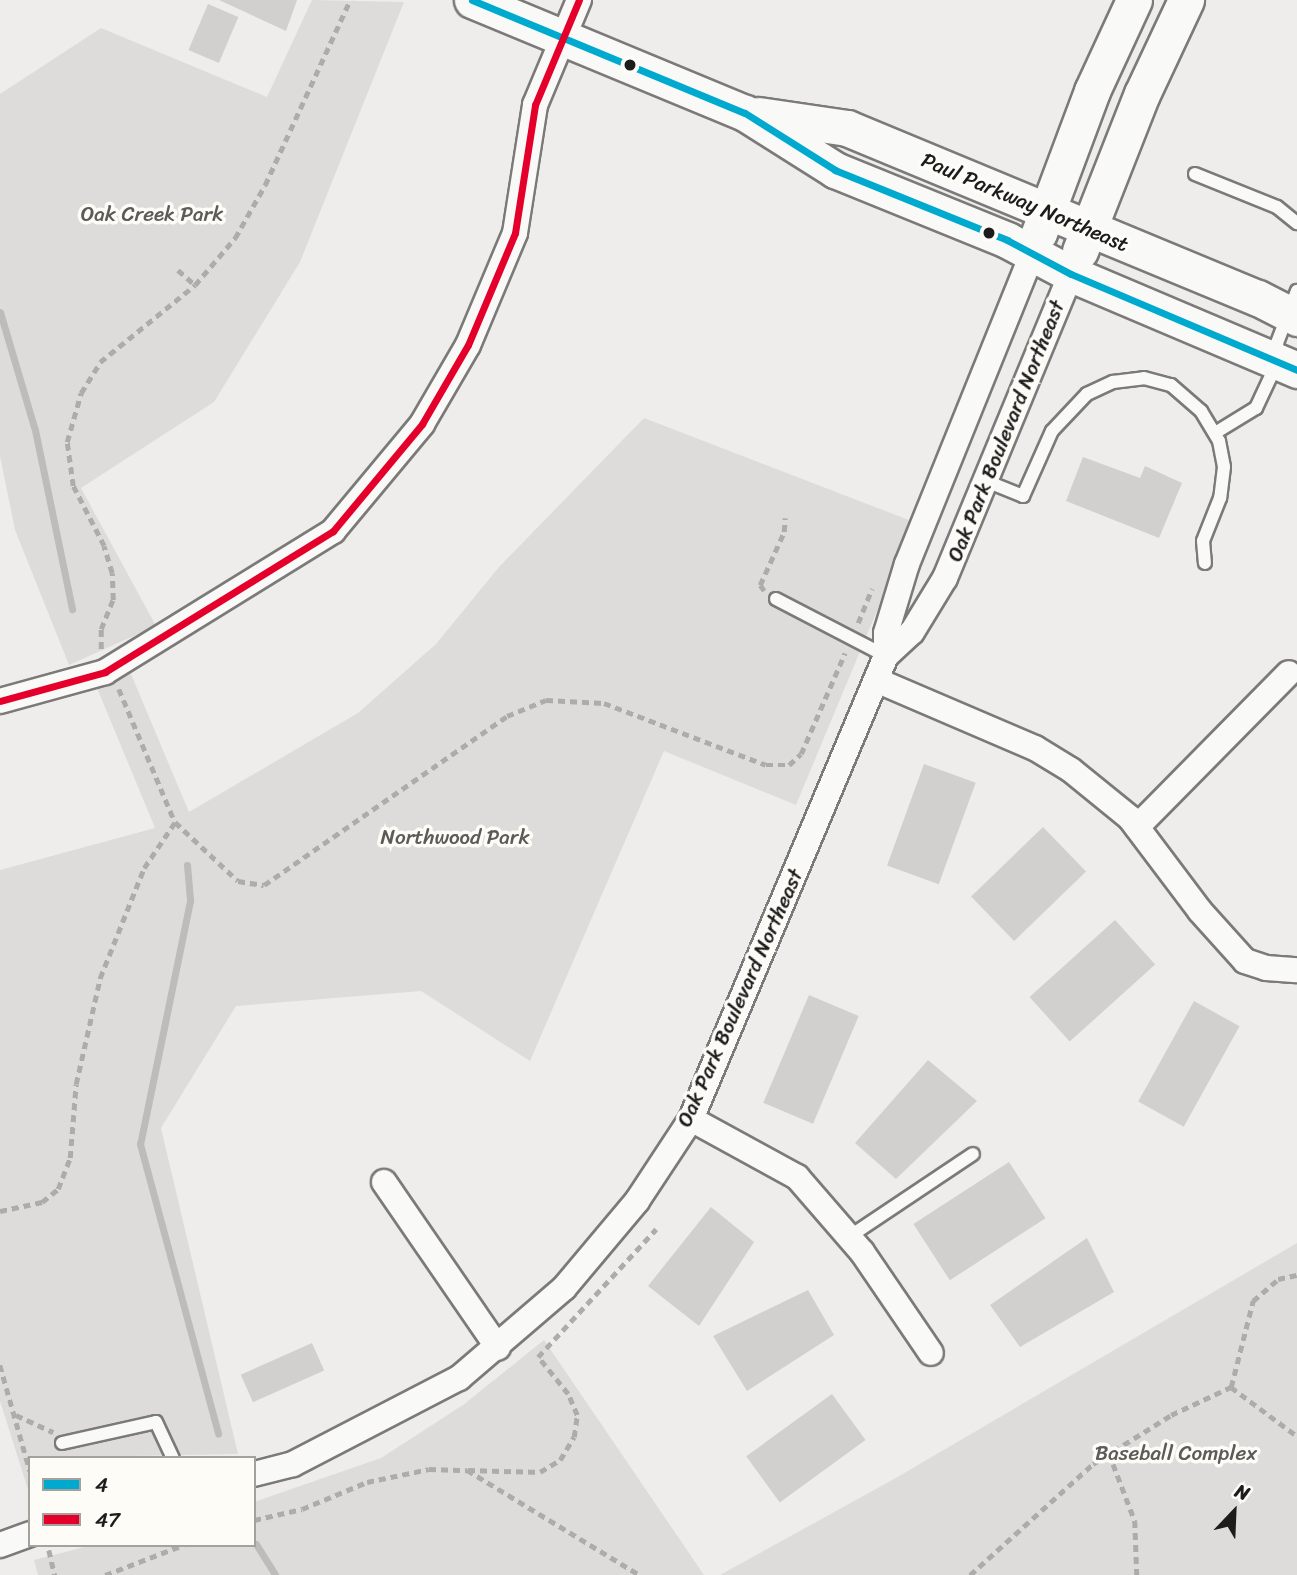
<!DOCTYPE html>
<html>
<head>
<meta charset="utf-8">
<style>
	body { margin:0 }
	#map { position:relative; width:1297px; height:1575px; overflow:hidden; background:#efedeb; font-family:Sriracha,sans-serif }
	div>[style] { position:absolute }
	[style*='--x'] { left:calc(var(--x)*1px); top:calc(var(--y)*1px); width:calc(var(--w)*1px); rotate:calc(var(--a)*1deg) }
	.green>* { inset:0; background:#dedcda }
	.stream>* { height:7px; margin:-3.5px; padding:0 3.5px; transform-origin:3.5px; border-radius:3.5px; background:#bdbcb9 }
	.building>* { inset:0; background:#d1d0cf; transform-origin:0 0 }
	.path>* { height:4.5px; margin-top:-2.25px; transform-origin:0; background:repeating-linear-gradient(90deg,#aeacab 0 7px,transparent 0 12px) }
	.roads { filter:drop-shadow(2px 0 #7b7a79) drop-shadow(-2px 0 #7b7a79) drop-shadow(0 2px #7b7a79) drop-shadow(0 -2px #7b7a79) }
	.lane>* { height:12px; margin:-6px; padding:0 6px; transform-origin:6px; border-radius:6px; background:#f9f9f7 }
	.street>* { height:24px; margin:-12px; padding:0 12px; transform-origin:12px; border-radius:12px; background:#f9f9f7 }
	.secondary>* { height:35px; margin:-17.5px; padding:0 17.5px; transform-origin:17.5px; border-radius:17.5px; background:#f9f9f7 }
	.bus-1>* { height:7px; margin:-3.5px; padding:0 3.5px; transform-origin:3.5px; border-radius:3.5px; background:#00a9ce }
	.bus-2>* { height:7px; margin:-3.5px; padding:0 3.5px; transform-origin:3.5px; border-radius:3.5px; background:#e4002b }
	.dots>* { width:19px; height:19px; translate:-50% -50%; box-sizing:border-box; border:4px solid #fdfcf7; border-radius:50% }
	span { translate:-50% -50%; white-space:nowrap; text-align:center; line-height:1.15; -webkit-text-stroke:7px #fdfcf7; paint-order:stroke }
	.street-label { font-size:21px; color:#1c1c1c }
	.park-label { font-size:21px; color:#5b5b5a }
	.legend { position:absolute; left:28px; top:1456px; width:228px; height:91px; box-sizing:border-box; background:#fdfcf7; border:2px solid #a3a29f; margin:0; padding:9px 12px; list-style:none; font-size:21px; color:#1c1c1c }
	.legend li { display:flex; align-items:center; gap:14px; height:35px }
	.legend b { width:35px; border:2px solid #a3a29f }
	.north { position:absolute; left:1199px; top:1477px; width:70px; height:70px; -webkit-text-stroke:5px #fdfcf7; paint-order:stroke; rotate:23deg; font-size:19px; font-weight:700; line-height:28px; text-align:center; color:#1c1c1c }
	.north::after { content:''; display:block; margin:auto; width:24px; height:32px; background:#1c1c1c; clip-path:polygon(50% 0,100% 100%,50% 72%,0 100%) }
</style>
</head>
<body>
<div id="map">
	<div class="green">
		<div style="clip-path:polygon(312px 0,404px 2px,300px 262px,214px 402px,81px 488px,156px 626px,69px 665px,15px 530px,0 456px,0 94px,101px 28px,267px 97px)"></div>
		<div style="clip-path:polygon(644px 418px,914px 522px,796px 805px,664px 751px,530px 1061px,421px 991px,236px 1006px,161px 1128px,238px 1454px,30px 1458px,30px 1496px,0 1401px,0 870px,155px 828px,97px 688px,131px 674px,189px 812px,358px 713px,436px 644px,499px 567px)"></div>
		<div style="clip-path:polygon(1297px 1243px,1297px 1575px,720px 1575px,894px 1479px)"></div>
		<div style="clip-path:polygon(544px 1340px,704px 1575px,38px 1575px,34px 1560px,92px 1545px,254px 1545px,254px 1502px,381px 1458px,463px 1405px)"></div>
	</div>
	<div class="stream">
		<div style="--x:0;--y:312;--w:123;--a:73.5"></div>
		<div style="--x:35;--y:430;--w:183;--a:78.3"></div>
		<div style="--x:187;--y:865;--w:36;--a:85"></div>
		<div style="--x:190;--y:901;--w:248;--a:101.6"></div>
		<div style="--x:140;--y:1144;--w:300;--a:74.9"></div>
		<div style="--x:256;--y:1544;--w:36;--a:58"></div>
	</div>
	<div class="building">
		<div style="clip-path:polygon(219px 0,297px 0,286px 31px)"></div>
		<div style="left:208px;top:4px;width:33px;height:50px;rotate:23deg"></div>
		<div style="clip-path:polygon(1083px 457px,1140px 478px,1145px 466px,1182px 483px,1159px 538px,1066px 501px)"></div>
		<div style="left:924px;top:764px;width:55px;height:108px;rotate:20deg"></div>
		<div style="left:1043px;top:827px;width:62px;height:100px;rotate:46deg"></div>
		<div style="left:1115px;top:920px;width:60px;height:115px;rotate:48deg"></div>
		<div style="left:809px;top:995px;width:54px;height:117px;rotate:23deg"></div>
		<div style="left:1194px;top:1001px;width:52px;height:115px;rotate:29deg"></div>
		<div style="clip-path:polygon(928px 1060px,977px 1101px,896px 1179px,855px 1143px)"></div>
		<div style="left:1009px;top:1162px;width:67px;height:114px;rotate:57deg"></div>
		<div style="clip-path:polygon(711px 1207px,754px 1242px,699px 1326px,648px 1286px)"></div>
		<div style="clip-path:polygon(1087px 1238px,1114px 1292px,1020px 1347px,990px 1305px)"></div>
		<div style="clip-path:polygon(808px 1290px,834px 1335px,747px 1391px,713px 1336px)"></div>
		<div style="left:312px;top:1343px;width:30px;height:78px;rotate:66deg"></div>
		<div style="left:832px;top:1394px;width:57px;height:106px;rotate:54deg"></div>
	</div>
	<div class="path">
		<div style="--x:178;--y:270;--w:23;--a:41"></div>
		<div style="--x:764;--y:591;--w:7;--a:-124"></div>
		<div style="--x:760;--y:585;--w:58;--a:-65.6"></div>
		<div style="--x:784;--y:532;--w:14;--a:-86"></div>
		<div style="--x:858;--y:623;--w:37;--a:-68"></div>
		<div style="--x:101;--y:649;--w:20;--a:-90"></div>
		<div style="--x:101;--y:629;--w:31;--a:-68"></div>
		<div style="--x:113;--y:600;--w:27;--a:-92"></div>
		<div style="--x:112;--y:573;--w:28;--a:-107"></div>
		<div style="--x:104;--y:546;--w:68;--a:-117.3"></div>
		<div style="--x:73;--y:486;--w:44;--a:-97.8"></div>
		<div style="--x:67;--y:442;--w:51;--a:-74.1"></div>
		<div style="--x:81;--y:393;--w:36;--a:-58"></div>
		<div style="--x:100;--y:362;--w:122;--a:-39"></div>
		<div style="--x:195;--y:285;--w:62;--a:-49.6"></div>
		<div style="--x:235;--y:238;--w:61;--a:-60.5"></div>
		<div style="--x:265;--y:185;--w:204;--a:-65.3"></div>
		<div style="--x:119;--y:689;--w:144;--a:67.2"></div>
		<div style="--x:175;--y:822;--w:86;--a:43.1"></div>
		<div style="--x:238;--y:881;--w:26;--a:9"></div>
		<div style="--x:264;--y:885;--w:296;--a:-34.8"></div>
		<div style="--x:507;--y:716;--w:42;--a:-22.3"></div>
		<div style="--x:546;--y:700;--w:58;--a:3"></div>
		<div style="--x:604;--y:703;--w:173;--a:20.9"></div>
		<div style="--x:766;--y:765;--w:23;--a:0"></div>
		<div style="--x:789;--y:765;--w:16;--a:-43"></div>
		<div style="--x:801;--y:754;--w:110;--a:-66.5"></div>
		<div style="--x:0;--y:1211;--w:43;--a:-12.1"></div>
		<div style="--x:42;--y:1202;--w:21;--a:-39"></div>
		<div style="--x:58;--y:1189;--w:33;--a:-69"></div>
		<div style="--x:70;--y:1158;--w:74;--a:-85.4"></div>
		<div style="--x:76;--y:1084;--w:109;--a:-77.2"></div>
		<div style="--x:100;--y:978;--w:118;--a:-68.2"></div>
		<div style="--x:144;--y:868;--w:55;--a:-56"></div>
		<div style="--x:0;--y:1365;--w:110;--a:74.2"></div>
		<div style="--x:1231;--y:1387;--w:82;--a:36.6"></div>
		<div style="--x:16;--y:1415;--w:41;--a:24.7"></div>
		<div style="--x:1109;--y:1453;--w:73;--a:69.1"></div>
		<div style="--x:1135;--y:1521;--w:54;--a:87.9"></div>
		<div style="--x:468;--y:1470;--w:72;--a:1.6"></div>
		<div style="--x:540;--y:1472;--w:23;--a:-31"></div>
		<div style="--x:560;--y:1460;--w:27;--a:-59"></div>
		<div style="--x:574;--y:1437;--w:22;--a:-82"></div>
		<div style="--x:577;--y:1415;--w:23;--a:-113"></div>
		<div style="--x:568;--y:1394;--w:48;--a:-129"></div>
		<div style="--x:538;--y:1357;--w:174;--a:-47.3"></div>
		<div style="--x:254;--y:1520;--w:49;--a:-12.9"></div>
		<div style="--x:302;--y:1509;--w:70;--a:-22.6"></div>
		<div style="--x:367;--y:1482;--w:63;--a:-11.8"></div>
		<div style="--x:429;--y:1469;--w:38;--a:2"></div>
		<div style="--x:467;--y:1470;--w:202;--a:31.3"></div>
		<div style="--x:49;--y:1550;--w:26;--a:77"></div>
		<div style="--x:105;--y:1575;--w:84;--a:-21"></div>
		<div style="--x:970;--y:1575;--w:166;--a:-42.1"></div>
		<div style="--x:1093;--y:1464;--w:92;--a:-32.1"></div>
		<div style="--x:1171;--y:1415;--w:66;--a:-25"></div>
		<div style="--x:1231;--y:1387;--w:89;--a:-75.7"></div>
		<div style="--x:1253;--y:1301;--w:33;--a:-41"></div>
		<div style="--x:1278;--y:1279;--w:19;--a:-12"></div>
	</div>
	<div class="roads">
		<div class="lane">
			<div style="--x:1195;--y:174;--w:88;--a:21.9"></div>
			<div style="--x:1277;--y:207;--w:26;--a:39"></div>
			<div style="--x:1215;--y:433;--w:48;--a:-31.4"></div>
			<div style="--x:1256;--y:408;--w:52;--a:-64.9"></div>
			<div style="--x:1278;--y:361;--w:18;--a:-93"></div>
			<div style="--x:1277;--y:343;--w:56;--a:-69"></div>
			<div style="--x:986;--y:481;--w:40;--a:22"></div>
			<div style="--x:1023;--y:496;--w:71;--a:-66"></div>
			<div style="--x:1052;--y:431;--w:51;--a:-46.6"></div>
			<div style="--x:1087;--y:394;--w:29;--a:-25"></div>
			<div style="--x:1113;--y:382;--w:31;--a:-7"></div>
			<div style="--x:1144;--y:378;--w:28;--a:15"></div>
			<div style="--x:1171;--y:385;--w:40;--a:41"></div>
			<div style="--x:1201;--y:411;--w:35;--a:59"></div>
			<div style="--x:1219;--y:441;--w:26;--a:79"></div>
			<div style="--x:1224;--y:467;--w:31;--a:97"></div>
			<div style="--x:1220;--y:498;--w:46;--a:111.6"></div>
			<div style="--x:1203;--y:541;--w:22;--a:85"></div>
			<div style="--x:776;--y:599;--w:124;--a:27.4"></div>
			<div style="--x:849;--y:1237;--w:149;--a:-33.8"></div>
			<div style="--x:62;--y:1443;--w:96;--a:-12.6"></div>
			<div style="--x:156;--y:1422;--w:40;--a:65"></div>
		</div>
		<div class="street">
			<div style="--x:886;--y:656;--w:23;--a:-90"></div>
			<div style="--x:886;--y:633;--w:72;--a:-73.1"></div>
			<div style="--x:907;--y:564;--w:336;--a:-68"></div>
			<div style="--x:876;--y:680;--w:173;--a:23.2"></div>
			<div style="--x:1035;--y:748;--w:42;--a:31.4"></div>
			<div style="--x:1071;--y:770;--w:76;--a:39.1"></div>
			<div style="--x:1130;--y:818;--w:116;--a:53"></div>
			<div style="--x:1200;--y:911;--w:67;--a:48"></div>
			<div style="--x:1245;--y:961;--w:22;--a:18"></div>
			<div style="--x:1266;--y:968;--w:31;--a:4"></div>
			<div style="--x:0;--y:701;--w:109;--a:-15.4"></div>
			<div style="--x:105;--y:672;--w:268;--a:-31.7"></div>
			<div style="--x:333;--y:531;--w:139;--a:-50.2"></div>
			<div style="--x:422;--y:424;--w:91;--a:-59.8"></div>
			<div style="--x:468;--y:345;--w:121;--a:-67.2"></div>
			<div style="--x:515;--y:233;--w:130;--a:-81.1"></div>
			<div style="--x:535;--y:105;--w:114;--a:-67.3"></div>
			<div style="--x:1137;--y:827;--w:216;--a:-45.4"></div>
			<div style="--x:691;--y:1119;--w:121;--a:28.7"></div>
			<div style="--x:797;--y:1177;--w:99;--a:49.1"></div>
			<div style="--x:862;--y:1252;--w:122;--a:55.7"></div>
			<div style="--x:384;--y:1182;--w:201;--a:55.5"></div>
			<div style="--x:254;--y:1474;--w:40;--a:-14.4"></div>
			<div style="--x:293;--y:1464;--w:187;--a:-27.4"></div>
			<div style="--x:459;--y:1378;--w:138;--a:-40.6"></div>
			<div style="--x:564;--y:1288;--w:114;--a:-50"></div>
			<div style="--x:637;--y:1201;--w:98;--a:-56.6"></div>
			<div style="--x:691;--y:1119;--w:502;--a:-67.16"></div>
			<div style="--x:886;--y:656;--w:35;--a:-43"></div>
			<div style="--x:912;--y:632;--w:63;--a:-58.6"></div>
			<div style="--x:945;--y:578;--w:329;--a:-67.5"></div>
			<div style="--x:0;--y:1545;--w:32;--a:-20"></div>
		</div>
		<div class="secondary">
			<div style="--x:472;--y:0;--w:295;--a:22.5"></div>
			<div style="--x:745;--y:113;--w:107;--a:32.3"></div>
			<div style="--x:835;--y:170;--w:186;--a:22.1"></div>
			<div style="--x:1007;--y:240;--w:72;--a:28"></div>
			<div style="--x:1071;--y:274;--w:246;--a:23"></div>
			<div style="--x:759;--y:115;--w:89;--a:8.4"></div>
			<div style="--x:847;--y:128;--w:445;--a:22.5"></div>
			<div style="--x:1258;--y:298;--w:44;--a:27.1"></div>
			<div style="--x:1039;--y:233;--w:152;--a:-69.5"></div>
			<div style="--x:1092;--y:91;--w:100;--a:-65.2"></div>
			<div style="--x:1080;--y:251;--w:169;--a:-68.5"></div>
			<div style="--x:1142;--y:94;--w:104;--a:-64.9"></div>
		</div>
	</div>
	<div class="bus-1">
		<div style="--x:472;--y:0;--w:295;--a:22.5"></div>
		<div style="--x:745;--y:113;--w:107;--a:32.3"></div>
		<div style="--x:835;--y:170;--w:186;--a:22.1"></div>
		<div style="--x:1007;--y:240;--w:72;--a:28"></div>
		<div style="--x:1071;--y:274;--w:246;--a:23"></div>
	</div>
	<div class="bus-2">
		<div style="--x:0;--y:701;--w:109;--a:-15.4"></div>
		<div style="--x:105;--y:672;--w:268;--a:-31.7"></div>
		<div style="--x:333;--y:531;--w:139;--a:-50.2"></div>
		<div style="--x:422;--y:424;--w:91;--a:-59.8"></div>
		<div style="--x:468;--y:345;--w:121;--a:-67.2"></div>
		<div style="--x:515;--y:233;--w:130;--a:-81.1"></div>
		<div style="--x:535;--y:105;--w:114;--a:-67.3"></div>
	</div>
	<div class="dots">
		<div style="left:630px;top:65px;background:#1c1c1c"></div>
		<div style="left:989px;top:233px;background:#1c1c1c"></div>
	</div>
	<div class="street-label">
		<span style="left:1025px;top:202px;rotate:23deg">Paul Parkway Northeast</span>
		<span style="left:1006px;top:431px;rotate:-68deg">Oak Park Boulevard Northeast</span>
		<span style="left:740px;top:998px;rotate:-66deg">Oak Park Boulevard Northeast</span>
	</div>
	<div class="park-label">
		<span style="left:152px;top:214px">Oak Creek Park</span>
		<span style="left:455px;top:837px">Northwood Park</span>
		<span style="left:1176px;top:1453px">Baseball Complex</span>
	</div>
	<ul class="legend">
	<li><b style="height:9px;background:#00a9ce"></b>4</li>
	<li><b style="height:9px;background:#e4002b"></b>47</li>
	</ul>
	<div class="north">N</div>
</div>
</body>
</html>
